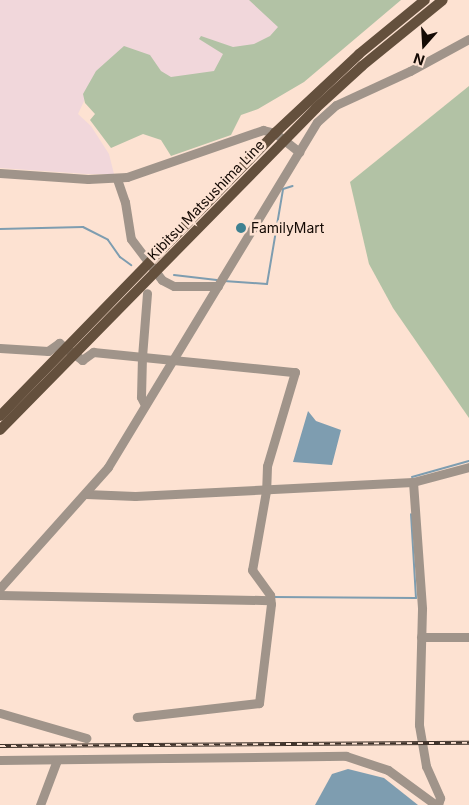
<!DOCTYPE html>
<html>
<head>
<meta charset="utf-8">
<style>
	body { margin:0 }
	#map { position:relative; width:469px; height:805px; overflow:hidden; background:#fde2d2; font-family:Inter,sans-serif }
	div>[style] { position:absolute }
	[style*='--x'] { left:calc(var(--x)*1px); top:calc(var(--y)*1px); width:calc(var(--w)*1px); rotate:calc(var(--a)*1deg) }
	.education>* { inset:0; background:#f1d7db }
	.green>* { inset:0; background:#b2c2a5 }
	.water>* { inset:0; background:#7e9db0 }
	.stream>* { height:2px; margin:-1px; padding:0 1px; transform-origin:1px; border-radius:1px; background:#7e9db0 }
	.minor>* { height:9px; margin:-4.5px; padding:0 4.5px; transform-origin:4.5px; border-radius:4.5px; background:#a0948a }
	.major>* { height:10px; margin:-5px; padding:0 5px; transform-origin:5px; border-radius:5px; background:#64503d }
	.rail>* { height:4px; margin-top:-2px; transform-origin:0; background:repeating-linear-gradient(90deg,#fde2d2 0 5.5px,#3f322a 0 11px); box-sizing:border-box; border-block:1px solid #3f322a }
	.dots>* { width:14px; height:14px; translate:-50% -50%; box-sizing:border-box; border:2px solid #fde2d2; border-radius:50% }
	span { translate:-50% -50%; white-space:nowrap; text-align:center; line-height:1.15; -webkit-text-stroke:5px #fde2d2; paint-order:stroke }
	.street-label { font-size:14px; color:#140a04 }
	.poi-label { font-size:14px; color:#140a04 }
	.left { translate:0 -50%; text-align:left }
	.north { position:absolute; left:399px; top:20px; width:50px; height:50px; -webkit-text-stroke:4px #fde2d2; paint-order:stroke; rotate:199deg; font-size:14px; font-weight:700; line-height:20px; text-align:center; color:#140a04 }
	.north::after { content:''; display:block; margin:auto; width:18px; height:22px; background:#140a04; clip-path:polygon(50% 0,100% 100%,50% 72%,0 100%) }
</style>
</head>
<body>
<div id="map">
	<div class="education">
		<div style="clip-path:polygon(0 0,302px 0,231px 87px,85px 99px,78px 114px,91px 126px,109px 154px,114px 174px,87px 174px,0 168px)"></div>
	</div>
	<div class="green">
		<div style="clip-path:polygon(249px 0,401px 0,304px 82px,258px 109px,241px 115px,231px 135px,171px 156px,161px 140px,143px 134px,111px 148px,90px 120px,95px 114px,85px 103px,83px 94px,96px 71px,124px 46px,150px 55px,161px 71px,171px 77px,214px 71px,223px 54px,199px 39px,201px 36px,233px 47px,254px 44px,270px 36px,278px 27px)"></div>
		<div style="clip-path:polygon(469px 86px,469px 418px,393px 308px,369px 264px,350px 182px)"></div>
	</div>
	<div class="water">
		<div style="clip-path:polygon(308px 411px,316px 421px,341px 430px,332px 465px,293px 462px)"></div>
		<div style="clip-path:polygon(348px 769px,384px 778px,418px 805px,315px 805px,332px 774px)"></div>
	</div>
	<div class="stream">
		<div style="--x:0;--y:229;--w:83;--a:-1.4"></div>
		<div style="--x:83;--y:227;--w:28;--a:27"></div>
		<div style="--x:108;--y:240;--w:21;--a:55"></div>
		<div style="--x:120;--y:257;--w:14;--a:36"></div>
		<div style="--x:174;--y:275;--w:43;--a:6.6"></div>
		<div style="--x:224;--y:281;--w:43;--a:4"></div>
		<div style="--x:267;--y:284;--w:96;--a:-80.4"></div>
		<div style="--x:283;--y:189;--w:10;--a:-17"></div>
		<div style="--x:412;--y:477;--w:59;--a:-15.7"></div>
		<div style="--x:272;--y:597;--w:144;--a:0.4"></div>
		<div style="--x:416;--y:598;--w:84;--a:-93.4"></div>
	</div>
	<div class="minor">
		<div style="--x:0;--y:173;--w:88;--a:3.9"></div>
		<div style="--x:88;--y:179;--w:39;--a:-3"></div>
		<div style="--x:127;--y:177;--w:144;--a:-19.1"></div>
		<div style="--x:263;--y:130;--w:12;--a:14"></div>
		<div style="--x:275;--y:133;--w:31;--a:38"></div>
		<div style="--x:117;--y:179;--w:24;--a:71"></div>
		<div style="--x:125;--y:202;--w:37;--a:81"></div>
		<div style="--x:131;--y:239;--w:51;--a:52.9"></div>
		<div style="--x:162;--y:280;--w:13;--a:27"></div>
		<div style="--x:174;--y:286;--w:44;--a:0"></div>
		<div style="--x:0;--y:348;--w:48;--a:3.6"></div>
		<div style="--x:48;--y:351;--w:14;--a:-36"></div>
		<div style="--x:59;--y:343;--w:29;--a:36"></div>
		<div style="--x:82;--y:360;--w:14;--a:-36"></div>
		<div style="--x:93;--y:352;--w:203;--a:5.7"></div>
		<div style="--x:295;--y:372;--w:98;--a:106.6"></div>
		<div style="--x:267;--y:466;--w:25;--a:92"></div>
		<div style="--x:266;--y:491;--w:80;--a:100"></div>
		<div style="--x:252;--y:570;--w:31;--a:54"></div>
		<div style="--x:270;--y:595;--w:9;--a:84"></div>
		<div style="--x:271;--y:604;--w:100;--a:96.9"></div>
		<div style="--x:259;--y:703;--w:123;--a:173.5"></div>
		<div style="--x:145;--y:405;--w:9;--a:-117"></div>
		<div style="--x:141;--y:397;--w:40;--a:-88.6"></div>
		<div style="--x:142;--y:357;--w:64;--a:-85.5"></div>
		<div style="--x:413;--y:482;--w:127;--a:85.9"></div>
		<div style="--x:422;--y:609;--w:116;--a:91.5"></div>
		<div style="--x:419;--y:725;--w:42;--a:80.3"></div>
		<div style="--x:426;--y:766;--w:35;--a:66"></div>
		<div style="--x:440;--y:798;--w:7;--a:106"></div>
		<div style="--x:86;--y:494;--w:49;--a:2.3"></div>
		<div style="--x:135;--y:496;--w:278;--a:-2.9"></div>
		<div style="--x:413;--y:482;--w:58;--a:-15"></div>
		<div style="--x:0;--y:588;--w:162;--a:-48.2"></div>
		<div style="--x:108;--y:467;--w:403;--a:-58.8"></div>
		<div style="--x:317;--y:122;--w:25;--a:-42"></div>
		<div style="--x:336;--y:105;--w:81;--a:-24.7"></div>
		<div style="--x:410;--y:71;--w:67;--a:-28.5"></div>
		<div style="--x:0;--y:595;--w:270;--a:1.1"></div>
		<div style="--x:421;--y:637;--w:48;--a:0"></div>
		<div style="--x:0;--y:713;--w:90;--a:16.2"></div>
		<div style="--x:0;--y:760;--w:346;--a:-0.7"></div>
		<div style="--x:346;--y:756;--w:44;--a:18.4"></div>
		<div style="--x:388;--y:770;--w:59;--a:36.1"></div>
		<div style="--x:40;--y:805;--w:48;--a:-69.3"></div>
	</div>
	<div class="major">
		<div style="--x:0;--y:416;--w:395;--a:-45.8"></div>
		<div style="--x:275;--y:133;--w:115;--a:-43.2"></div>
		<div style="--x:359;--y:54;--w:85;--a:-39.3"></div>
		<div style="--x:0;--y:430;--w:451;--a:-45.5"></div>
		<div style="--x:316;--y:108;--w:62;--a:-42.4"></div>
		<div style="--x:362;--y:66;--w:104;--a:-39.2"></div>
	</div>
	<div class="rail">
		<div style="--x:0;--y:746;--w:469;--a:-0.4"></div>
	</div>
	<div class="dots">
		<div style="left:241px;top:228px;background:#3e8191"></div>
	</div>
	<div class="street-label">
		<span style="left:206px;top:200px;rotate:-46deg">Kibitsu Matsushima Line</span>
	</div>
	<div class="poi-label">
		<span class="left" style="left:251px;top:228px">FamilyMart</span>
	</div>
	<div class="north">N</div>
</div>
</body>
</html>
